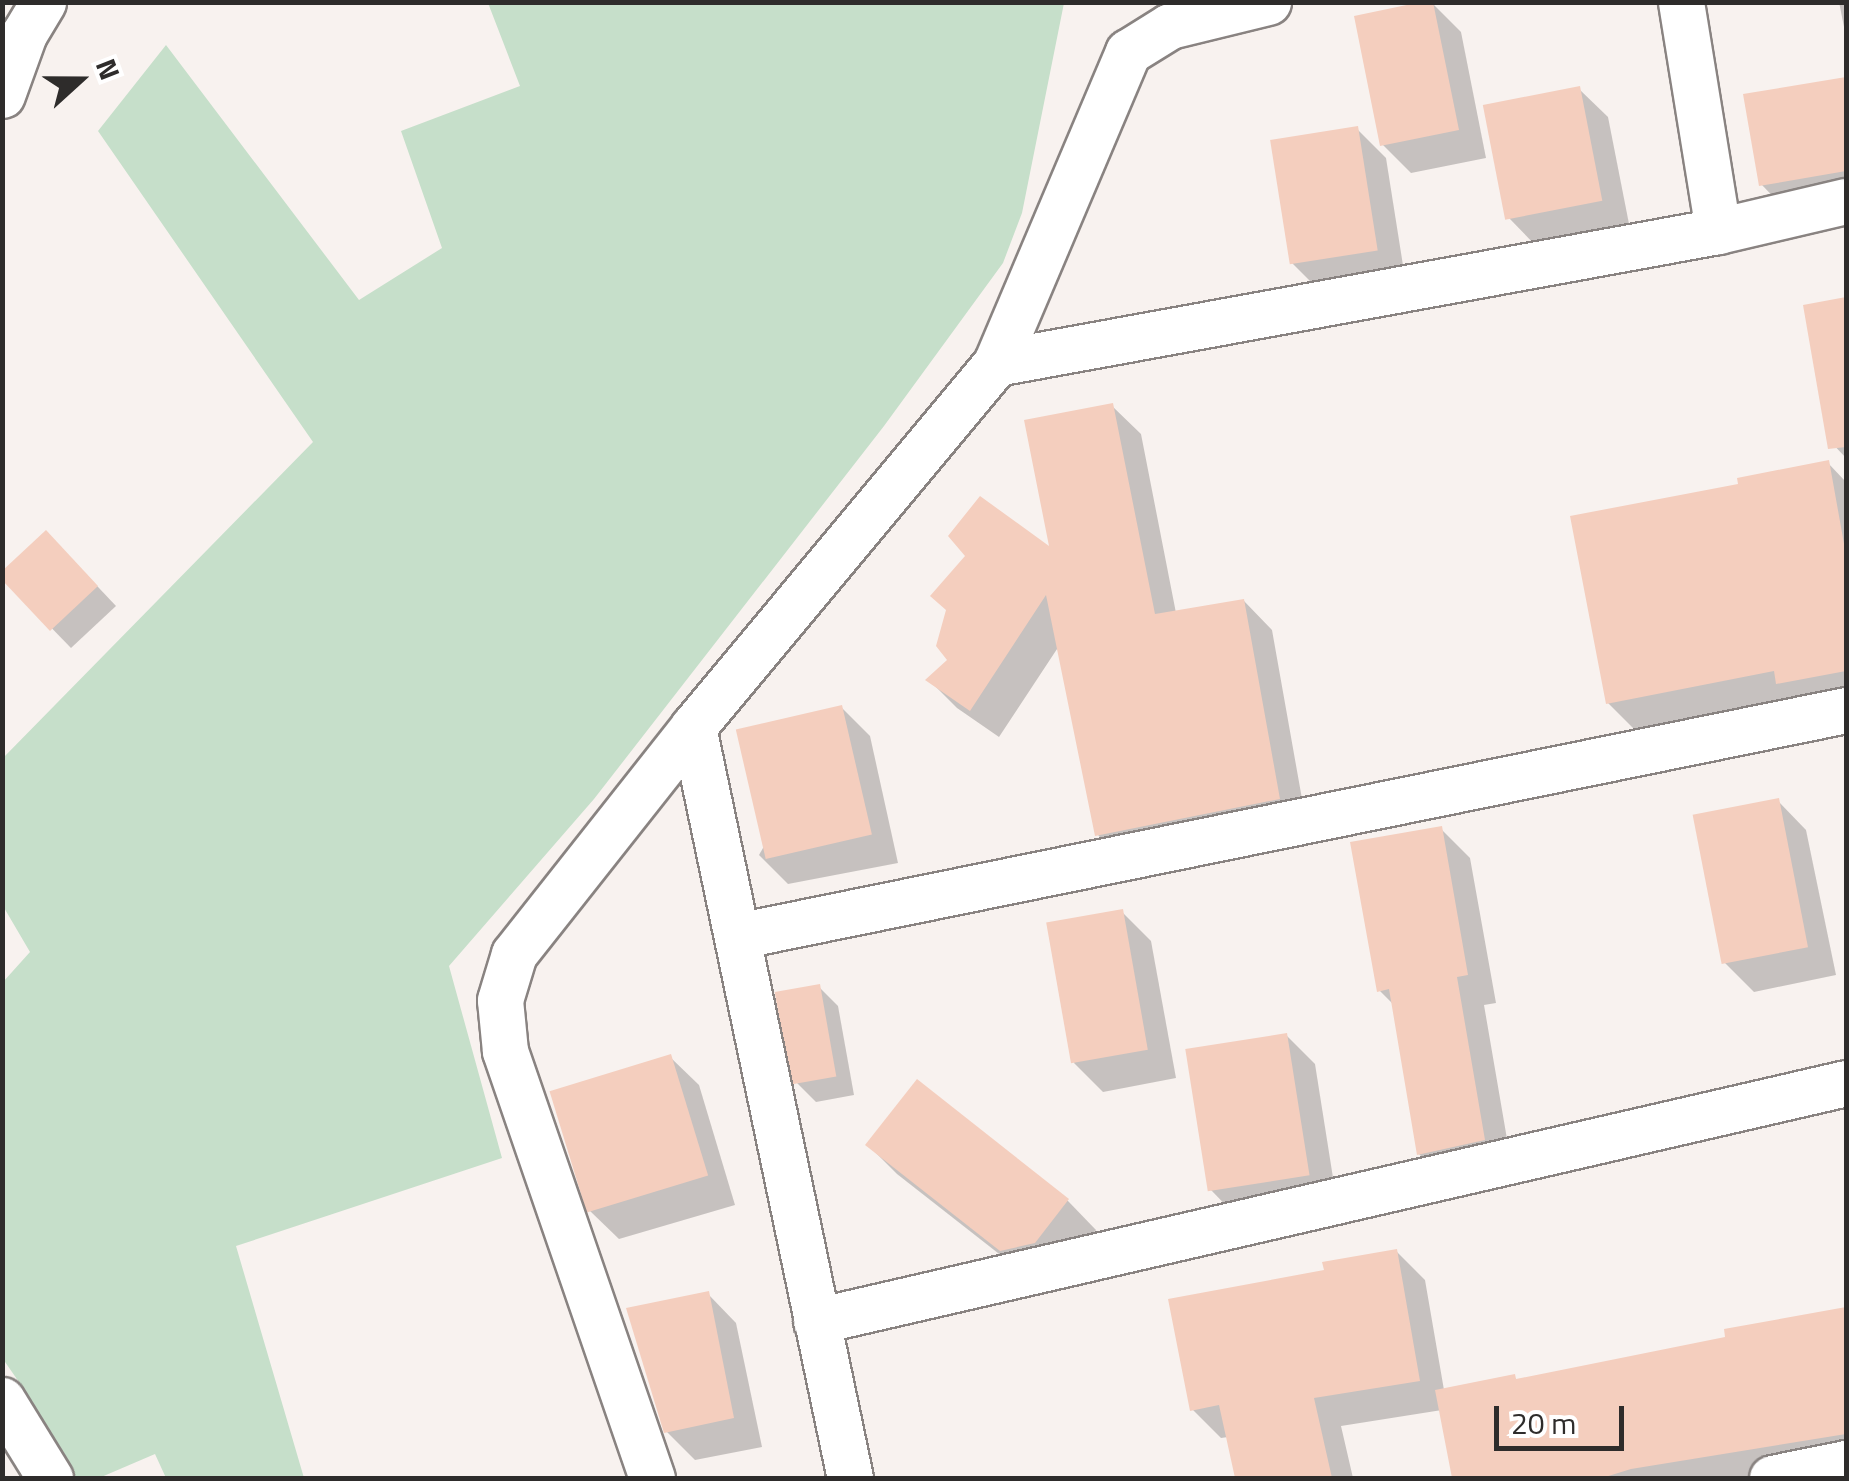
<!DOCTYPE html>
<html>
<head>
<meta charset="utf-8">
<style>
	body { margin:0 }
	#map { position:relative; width:1849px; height:1481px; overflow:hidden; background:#f8f2ef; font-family:"Titillium Web",sans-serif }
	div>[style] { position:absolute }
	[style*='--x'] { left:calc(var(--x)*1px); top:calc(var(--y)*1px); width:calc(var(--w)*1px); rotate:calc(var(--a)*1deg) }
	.green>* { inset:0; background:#c6dfca }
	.shadow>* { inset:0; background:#0003 }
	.building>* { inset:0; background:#f4cebe; transform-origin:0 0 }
	.roads { filter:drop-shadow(2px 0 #898381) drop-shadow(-2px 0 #898381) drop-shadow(0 2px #898381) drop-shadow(0 -2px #898381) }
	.minor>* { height:45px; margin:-22.5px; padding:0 22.5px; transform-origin:22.5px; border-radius:22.5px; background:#fff }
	span { translate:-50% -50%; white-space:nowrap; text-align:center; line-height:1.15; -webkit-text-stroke:10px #fff; paint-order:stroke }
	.frame { position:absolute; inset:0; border:5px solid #2e2c2b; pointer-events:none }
	.north { position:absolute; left:30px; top:30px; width:100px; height:100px; -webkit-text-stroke:8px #fff; paint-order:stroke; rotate:69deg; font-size:28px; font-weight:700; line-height:40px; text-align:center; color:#2e2c2b }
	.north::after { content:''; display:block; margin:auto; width:35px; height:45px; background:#2e2c2b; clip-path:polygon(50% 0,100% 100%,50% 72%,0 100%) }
	.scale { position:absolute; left:1494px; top:1406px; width:130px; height:45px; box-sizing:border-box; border:5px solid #2e2c2b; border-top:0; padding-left:12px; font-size:30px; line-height:35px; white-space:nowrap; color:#2e2c2b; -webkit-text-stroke:8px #fff; paint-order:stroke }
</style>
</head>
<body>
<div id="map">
	<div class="green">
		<div style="clip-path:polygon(488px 3px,1064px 3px,1022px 213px,1003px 263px,884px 426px,594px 799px,449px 966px,502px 1158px,236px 1246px,304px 1478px,166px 1478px,155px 1454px,99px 1478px,68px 1478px,21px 1385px,3px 1359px,3px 982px,30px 952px,3px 906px,3px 758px,313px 442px,98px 131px,166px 45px,359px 300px,442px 248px,401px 131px,520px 86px)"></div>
	</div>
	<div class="shadow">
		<div style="clip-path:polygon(1839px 2px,1846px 2px,1846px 37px)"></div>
		<div style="clip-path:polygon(1432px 3px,1461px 32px,1486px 158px,1411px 173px,1382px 144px)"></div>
		<div style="clip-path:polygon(1846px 79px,1846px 202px,1787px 211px,1761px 184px,1746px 96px)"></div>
		<div style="clip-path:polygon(1579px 89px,1608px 117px,1630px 229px,1537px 247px,1509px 218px)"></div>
		<div style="clip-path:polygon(1357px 129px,1386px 158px,1405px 278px,1320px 291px,1292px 263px)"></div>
		<div style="clip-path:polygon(1846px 300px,1846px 458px,1829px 440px,1806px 307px)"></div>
		<div style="clip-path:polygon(1112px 406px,1141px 434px,1176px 613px,1244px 601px,1272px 630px,1307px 827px,1126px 864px,1098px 835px,1059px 646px,999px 737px,957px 708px,929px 680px,1053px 552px)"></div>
		<div style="clip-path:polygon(1828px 463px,1846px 482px,1846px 710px,1641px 736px,1608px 703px,1741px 486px)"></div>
		<div style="clip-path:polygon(65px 552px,116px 606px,71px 648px,2px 577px)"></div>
		<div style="clip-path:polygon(842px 708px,870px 736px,898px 863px,788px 884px,759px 855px)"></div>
		<div style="clip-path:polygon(1778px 801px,1806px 830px,1836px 975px,1754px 992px,1725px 963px)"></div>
		<div style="clip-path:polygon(1441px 829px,1470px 858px,1496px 1003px,1484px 1005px,1512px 1168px,1448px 1183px,1419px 1154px,1394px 1005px,1379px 990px)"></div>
		<div style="clip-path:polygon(1122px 912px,1151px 941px,1176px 1078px,1103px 1092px,1074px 1063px)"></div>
		<div style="clip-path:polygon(819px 987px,838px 1006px,854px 1095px,816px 1102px,797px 1083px)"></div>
		<div style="clip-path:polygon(1286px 1035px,1315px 1064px,1337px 1203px,1239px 1219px,1211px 1190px)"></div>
		<div style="clip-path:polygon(670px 1057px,699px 1085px,735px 1205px,619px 1239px,590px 1211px)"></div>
		<div style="clip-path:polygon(917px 1083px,1068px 1201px,1096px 1230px,1064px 1271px,1031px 1279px,897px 1174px,868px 1145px)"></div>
		<div style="clip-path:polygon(1396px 1251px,1425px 1280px,1444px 1390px,1514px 1377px,1518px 1381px,1728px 1339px,1727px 1331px,1846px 1309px,1846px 1468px,1762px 1478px,1455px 1478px,1442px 1410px,1341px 1426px,1353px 1478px,1237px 1478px,1228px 1437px,1221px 1438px,1192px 1409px,1327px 1272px)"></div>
		<div style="clip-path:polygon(708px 1294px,736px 1323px,762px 1447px,695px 1460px,666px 1431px)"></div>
	</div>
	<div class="building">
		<div style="clip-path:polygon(1421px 2px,1433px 2px,1459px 130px,1380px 146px,1354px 16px)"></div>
		<div style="clip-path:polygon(1846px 77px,1846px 171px,1759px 186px,1743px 94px)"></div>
		<div style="left:1580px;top:86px;width:117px;height:99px;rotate:79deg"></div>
		<div style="left:1358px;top:126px;width:126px;height:89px;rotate:81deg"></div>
		<div style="clip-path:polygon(1846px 297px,1846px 447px,1828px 449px,1803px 305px)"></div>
		<div style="clip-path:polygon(1113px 403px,1155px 614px,1244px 599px,1280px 799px,1095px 836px,1046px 595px,970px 711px,925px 680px,947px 660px,936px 646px,946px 610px,930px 596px,965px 556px,948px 536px,980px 496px,1049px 546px,1024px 420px)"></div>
		<div style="clip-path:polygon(1829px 460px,1846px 555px,1846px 671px,1776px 684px,1774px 671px,1606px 704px,1570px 516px,1738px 484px,1737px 478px)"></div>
		<div style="clip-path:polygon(46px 530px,98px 586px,50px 631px,2px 580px,2px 571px)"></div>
		<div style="left:842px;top:705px;width:133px;height:109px;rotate:77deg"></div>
		<div style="left:1779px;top:798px;width:152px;height:88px;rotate:79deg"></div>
		<div style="clip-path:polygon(1442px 826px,1468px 975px,1457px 977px,1485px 1140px,1417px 1155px,1389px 989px,1377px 992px,1350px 842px)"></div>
		<div style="left:1123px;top:909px;width:143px;height:78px;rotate:80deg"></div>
		<div style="left:820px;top:984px;width:94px;height:46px;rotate:80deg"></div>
		<div style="left:1287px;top:1033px;width:144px;height:103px;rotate:81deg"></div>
		<div style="left:671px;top:1054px;width:127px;height:127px;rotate:73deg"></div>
		<div style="clip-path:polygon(917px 1079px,1069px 1199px,1035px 1243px,1000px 1251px,865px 1145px)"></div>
		<div style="clip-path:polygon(1397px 1249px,1420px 1381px,1314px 1398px,1332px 1478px,1235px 1478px,1219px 1405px,1190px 1411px,1168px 1299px,1324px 1270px,1322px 1262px)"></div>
		<div style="clip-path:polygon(709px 1291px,734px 1418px,664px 1433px,626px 1308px)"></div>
		<div style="clip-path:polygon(1846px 1307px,1846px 1434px,1631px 1469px,1602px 1478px,1452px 1478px,1435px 1390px,1515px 1374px,1516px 1379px,1725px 1337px,1724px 1329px)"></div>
	</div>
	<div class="roads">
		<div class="minor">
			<div style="--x:1681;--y:2;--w:232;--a:80.8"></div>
			<div style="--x:2;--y:95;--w:65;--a:-70.2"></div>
			<div style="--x:24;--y:34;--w:37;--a:-59"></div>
			<div style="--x:996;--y:363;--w:338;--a:-67"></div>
			<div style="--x:1128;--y:52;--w:49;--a:-31.8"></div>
			<div style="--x:1170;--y:26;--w:101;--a:-13.8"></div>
			<div style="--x:737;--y:936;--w:1132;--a:-11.52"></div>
			<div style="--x:816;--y:1321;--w:1057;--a:-13.01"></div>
			<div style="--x:2;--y:1400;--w:92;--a:58.4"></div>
			<div style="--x:652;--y:1478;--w:452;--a:-109"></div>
			<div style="--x:505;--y:1051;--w:51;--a:-95.6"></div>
			<div style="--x:500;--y:1000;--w:48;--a:-73.1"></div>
			<div style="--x:514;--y:954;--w:289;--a:-51.7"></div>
			<div style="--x:850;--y:1478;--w:767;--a:-101.81"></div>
			<div style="--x:693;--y:727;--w:474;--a:-50.2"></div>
			<div style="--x:996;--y:363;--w:734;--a:-10.36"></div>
			<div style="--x:1718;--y:231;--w:131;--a:-13.2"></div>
			<div style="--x:1772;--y:1478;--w:76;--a:-11.5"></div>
		</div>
	</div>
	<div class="frame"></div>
	<div class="north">N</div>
	<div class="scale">20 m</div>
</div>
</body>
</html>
